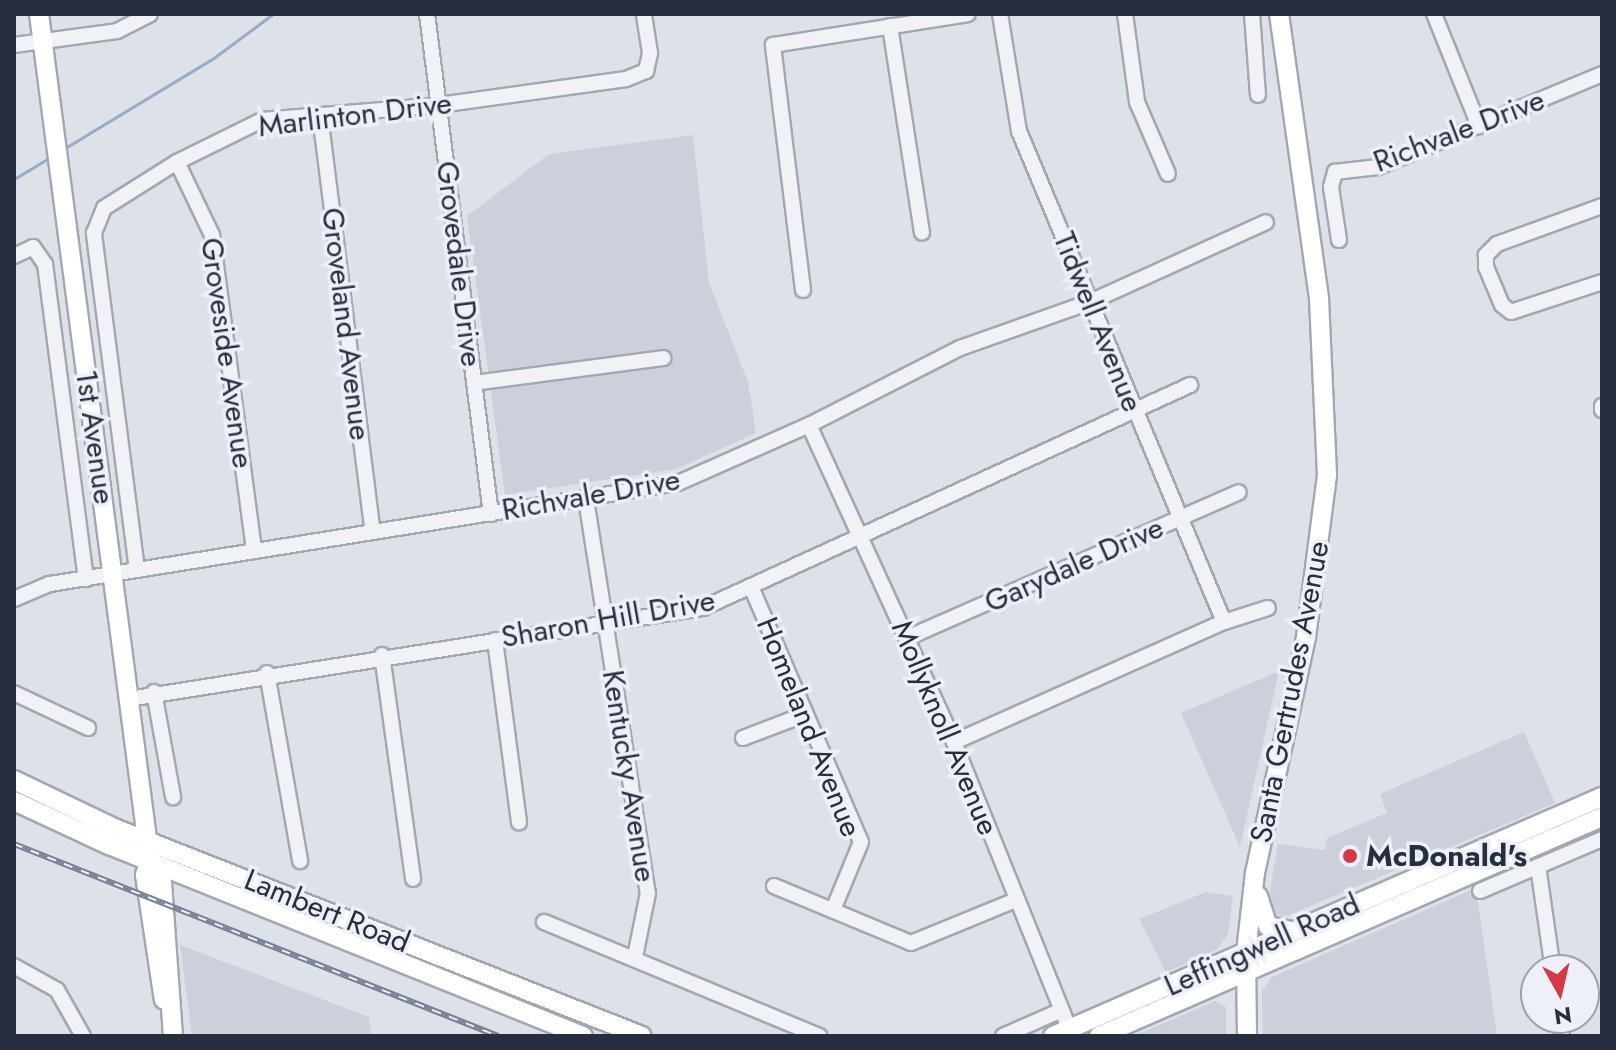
<!DOCTYPE html>
<html>
<head>
<meta charset="utf-8">
<style>
	body { margin:0 }
	#map { position:relative; width:1616px; height:1050px; overflow:hidden; background:#dde1e8; font-family:Jost,sans-serif }
	div>[style] { position:absolute }
	[style*='--x'] { left:calc(var(--x)*1px); top:calc(var(--y)*1px); width:calc(var(--w)*1px); rotate:calc(var(--a)*1deg) }
	.built>* { inset:0; background:#cbd0da }
	.stream>* { height:3px; margin:-1.5px; padding:0 1.5px; transform-origin:1.5px; border-radius:1.5px; background:#95adcb }
	.roads { filter:drop-shadow(2px 0 #a2a8b2) drop-shadow(-2px 0 #a2a8b2) drop-shadow(0 2px #a2a8b2) drop-shadow(0 -2px #a2a8b2) }
	.minor>* { height:14px; margin:-7px; padding:0 7px; transform-origin:7px; border-radius:7px; background:#f0f2f6 }
	.major>* { height:18px; margin:-9px; padding:0 9px; transform-origin:9px; border-radius:9px; background:#fff }
	.rail>* { height:6px; margin-top:-3px; transform-origin:0; background:repeating-linear-gradient(90deg,#edf0f6 0 9px,#767f93 0 18px); box-sizing:border-box; border-block:2px solid #767f93 }
	.dots>* { width:22px; height:22px; translate:-50% -50%; box-sizing:border-box; border:4px solid #edf0f6; border-radius:50% }
	span { translate:-50% -50%; white-space:nowrap; text-align:center; line-height:1.15; -webkit-text-stroke:7px #edf0f6; paint-order:stroke }
	.street-label { font-size:30px; color:#262e40 }
	.poi-label { font-size:30px; color:#262e40; font-weight:700 }
	.left { translate:0 -50%; text-align:left }
	.frame { position:absolute; inset:0; border:16px solid #262e40; pointer-events:none }
	.north { position:absolute; left:1520px; top:954px; width:80px; height:80px; box-sizing:border-box; background:#edf0f6; border:2px solid #9da2ad; border-radius:50%; rotate:172deg; font-size:22px; font-weight:700; line-height:32px; text-align:center; color:#262e40 }
	.north::after { content:''; display:block; margin:auto; width:28px; height:36px; background:#d73847; clip-path:polygon(50% 0,100% 100%,50% 72%,0 100%) }
</style>
</head>
<body>
<div id="map">
	<div class="built">
		<div style="clip-path:polygon(693px 135px,709px 283px,748px 382px,756px 433px,676px 469px,505px 495px,467px 216px,549px 154px)"></div>
		<div style="clip-path:polygon(1279px 671px,1240px 847px,1181px 713px)"></div>
		<div style="clip-path:polygon(1524px 732px,1555px 803px,1275px 921px,1268px 903px,1278px 844px,1325px 850px,1327px 838px,1387px 813px,1380px 794px)"></div>
		<div style="clip-path:polygon(1476px 888px,1497px 1036px,1263px 1036px,1262px 991px,1272px 977px)"></div>
		<div style="clip-path:polygon(1206px 892px,1233px 896px,1228px 934px,1216px 950px,1166px 972px,1139px 919px)"></div>
		<div style="clip-path:polygon(180px 945px,369px 1017px,371px 1036px,192px 1036px)"></div>
		<div style="clip-path:polygon(1215px 1001px,1226px 1007px,1226px 1036px,1134px 1036px)"></div>
	</div>
	<div class="stream">
		<div style="--x:65;--y:148;--w:175;--a:-31.2"></div>
		<div style="--x:215;--y:57;--w:72;--a:-36.6"></div>
		<div style="--x:14;--y:179;--w:44;--a:-31.2"></div>
	</div>
	<div class="roads">
		<div class="minor">
			<div style="--x:427;--y:14;--w:504;--a:82.71"></div>
			<div style="--x:1000;--y:14;--w:119;--a:80.8"></div>
			<div style="--x:1019;--y:131;--w:532;--a:67.34"></div>
			<div style="--x:1125;--y:14;--w:89;--a:82.2"></div>
			<div style="--x:1137;--y:102;--w:78;--a:66.7"></div>
			<div style="--x:1252;--y:14;--w:81;--a:85.8"></div>
			<div style="--x:1434;--y:14;--w:121;--a:68.1"></div>
			<div style="--x:890;--y:26;--w:209;--a:81.2"></div>
			<div style="--x:14;--y:45;--w:104;--a:-7.7"></div>
			<div style="--x:117;--y:31;--w:37;--a:-27"></div>
			<div style="--x:320;--y:115;--w:420;--a:82.8"></div>
			<div style="--x:177;--y:162;--w:81;--a:64.4"></div>
			<div style="--x:212;--y:235;--w:319;--a:82.4"></div>
			<div style="--x:1602;--y:206;--w:112;--a:160.1"></div>
			<div style="--x:1497;--y:244;--w:16;--a:135"></div>
			<div style="--x:1486;--y:255;--w:12;--a:90"></div>
			<div style="--x:1486;--y:267;--w:41;--a:67.2"></div>
			<div style="--x:1502;--y:305;--w:11;--a:38"></div>
			<div style="--x:1511;--y:312;--w:96;--a:-18.2"></div>
			<div style="--x:1339;--y:240;--w:54;--a:-98.6"></div>
			<div style="--x:1331;--y:187;--w:16;--a:-75"></div>
			<div style="--x:1335;--y:172;--w:43;--a:-6.6"></div>
			<div style="--x:1378;--y:167;--w:243;--a:-22.5"></div>
			<div style="--x:14;--y:256;--w:21;--a:-25"></div>
			<div style="--x:33;--y:247;--w:21;--a:55"></div>
			<div style="--x:45;--y:264;--w:318;--a:82.6"></div>
			<div style="--x:803;--y:290;--w:247;--a:-97"></div>
			<div style="--x:773;--y:45;--w:197;--a:-9"></div>
			<div style="--x:474;--y:383;--w:191;--a:-7.5"></div>
			<div style="--x:1602;--y:406;--w:4;--a:90"></div>
			<div style="--x:809;--y:425;--w:349;--a:65.4"></div>
			<div style="--x:954;--y:742;--w:317;--a:68.1"></div>
			<div style="--x:586;--y:499;--w:399;--a:81.1"></div>
			<div style="--x:648;--y:893;--w:65;--a:101.5"></div>
			<div style="--x:137;--y:570;--w:340;--a:-97.3"></div>
			<div style="--x:94;--y:233;--w:27;--a:-68"></div>
			<div style="--x:104;--y:208;--w:86;--a:-32.2"></div>
			<div style="--x:177;--y:162;--w:95;--a:-26.3"></div>
			<div style="--x:262;--y:120;--w:178;--a:-4.8"></div>
			<div style="--x:439;--y:105;--w:189;--a:-7.9"></div>
			<div style="--x:626;--y:79;--w:22;--a:-22"></div>
			<div style="--x:646;--y:71;--w:18;--a:-77"></div>
			<div style="--x:650;--y:53;--w:39;--a:-99"></div>
			<div style="--x:752;--y:589;--w:275;--a:66.7"></div>
			<div style="--x:861;--y:842;--w:74;--a:112.4"></div>
			<div style="--x:14;--y:599;--w:39;--a:-23"></div>
			<div style="--x:50;--y:584;--w:636;--a:-9.14"></div>
			<div style="--x:678;--y:483;--w:143;--a:-23.9"></div>
			<div style="--x:809;--y:425;--w:169;--a:-27"></div>
			<div style="--x:960;--y:348;--w:138;--a:-19.5"></div>
			<div style="--x:1090;--y:302;--w:193;--a:-24.4"></div>
			<div style="--x:909;--y:637;--w:360;--a:-23.7"></div>
			<div style="--x:495;--y:640;--w:184;--a:82.5"></div>
			<div style="--x:382;--y:655;--w:226;--a:82.1"></div>
			<div style="--x:267;--y:673;--w:191;--a:80"></div>
			<div style="--x:154;--y:692;--w:107;--a:79.7"></div>
			<div style="--x:14;--y:693;--w:82;--a:25.3"></div>
			<div style="--x:129;--y:699;--w:581;--a:-9.01"></div>
			<div style="--x:703;--y:608;--w:536;--a:-24.6"></div>
			<div style="--x:743;--y:738;--w:67;--a:-20.9"></div>
			<div style="--x:954;--y:742;--w:295;--a:-24"></div>
			<div style="--x:1224;--y:622;--w:46;--a:-17.7"></div>
			<div style="--x:1538;--y:866;--w:105;--a:81.8"></div>
			<div style="--x:774;--y:886;--w:148;--a:22.6"></div>
			<div style="--x:911;--y:943;--w:113;--a:-22.3"></div>
			<div style="--x:1480;--y:891;--w:133;--a:-23.1"></div>
			<div style="--x:544;--y:922;--w:298;--a:22.5"></div>
			<div style="--x:14;--y:966;--w:49;--a:29.2"></div>
			<div style="--x:57;--y:990;--w:53;--a:60.5"></div>
			<div style="--x:1560;--y:1018;--w:18;--a:84"></div>
			<div style="--x:1003;--y:1036;--w:64;--a:-23.8"></div>
		</div>
		<div class="major">
			<div style="--x:39;--y:14;--w:817;--a:82.54"></div>
			<div style="--x:145;--y:824;--w:37;--a:82"></div>
			<div style="--x:150;--y:861;--w:25;--a:61"></div>
			<div style="--x:162;--y:883;--w:153;--a:85.9"></div>
			<div style="--x:14;--y:780;--w:111;--a:25.6"></div>
			<div style="--x:114;--y:828;--w:567;--a:21.5"></div>
			<div style="--x:14;--y:801;--w:105;--a:24.9"></div>
			<div style="--x:109;--y:845;--w:511;--a:21.95"></div>
			<div style="--x:150;--y:861;--w:15;--a:110"></div>
			<div style="--x:145;--y:875;--w:126;--a:81.4"></div>
			<div style="--x:1258;--y:896;--w:32;--a:72"></div>
			<div style="--x:1268;--y:926;--w:25;--a:12"></div>
			<div style="--x:1053;--y:1036;--w:599;--a:-23.53"></div>
			<div style="--x:1099;--y:1036;--w:549;--a:-23.53"></div>
			<div style="--x:1247;--y:1036;--w:84;--a:-90.7"></div>
			<div style="--x:1246;--y:952;--w:80;--a:-83.5"></div>
			<div style="--x:1255;--y:873;--w:241;--a:-77.8"></div>
			<div style="--x:1306;--y:637;--w:163;--a:-82.6"></div>
			<div style="--x:1327;--y:475;--w:177;--a:-92.6"></div>
			<div style="--x:1319;--y:298;--w:287;--a:-98"></div>
		</div>
	</div>
	<div class="rail">
		<div style="--x:14;--y:844;--w:521;--a:21.64"></div>
	</div>
	<div class="dots">
		<div style="left:1350px;top:856px;background:#d73847"></div>
	</div>
	<div class="street-label">
		<span style="left:355px;top:115px;rotate:-7deg">Marlinton Drive</span>
		<span style="left:1459px;top:131px;rotate:-21deg">Richvale Drive</span>
		<span style="left:459px;top:264px;rotate:83deg">Grovedale Drive</span>
		<span style="left:1098px;top:322px;rotate:68deg">Tidwell Avenue</span>
		<span style="left:346px;top:324px;rotate:83deg">Groveland Avenue</span>
		<span style="left:227px;top:353px;rotate:82deg">Groveside Avenue</span>
		<span style="left:95px;top:437px;rotate:82deg">1st Avenue</span>
		<span style="left:591px;top:495px;rotate:-10deg">Richvale Drive</span>
		<span style="left:1074px;top:565px;rotate:-24deg">Garydale Drive</span>
		<span style="left:608px;top:619px;rotate:-10deg">Sharon Hill Drive</span>
		<span style="left:1290px;top:692px;rotate:-79deg">Santa Gertrudes Avenue</span>
		<span style="left:809px;top:727px;rotate:68deg">Homeland Avenue</span>
		<span style="left:945px;top:728px;rotate:67deg">Mollyknoll Avenue</span>
		<span style="left:629px;top:776px;rotate:81deg">Kentucky Avenue</span>
		<span style="left:327px;top:911px;rotate:22deg">Lambert Road</span>
		<span style="left:1262px;top:945px;rotate:-24deg">Leffingwell Road</span>
	</div>
	<div class="poi-label">
		<span class="left" style="left:1366px;top:856px">McDonald's</span>
	</div>
	<div class="frame"></div>
	<div class="north">N</div>
</div>
</body>
</html>
